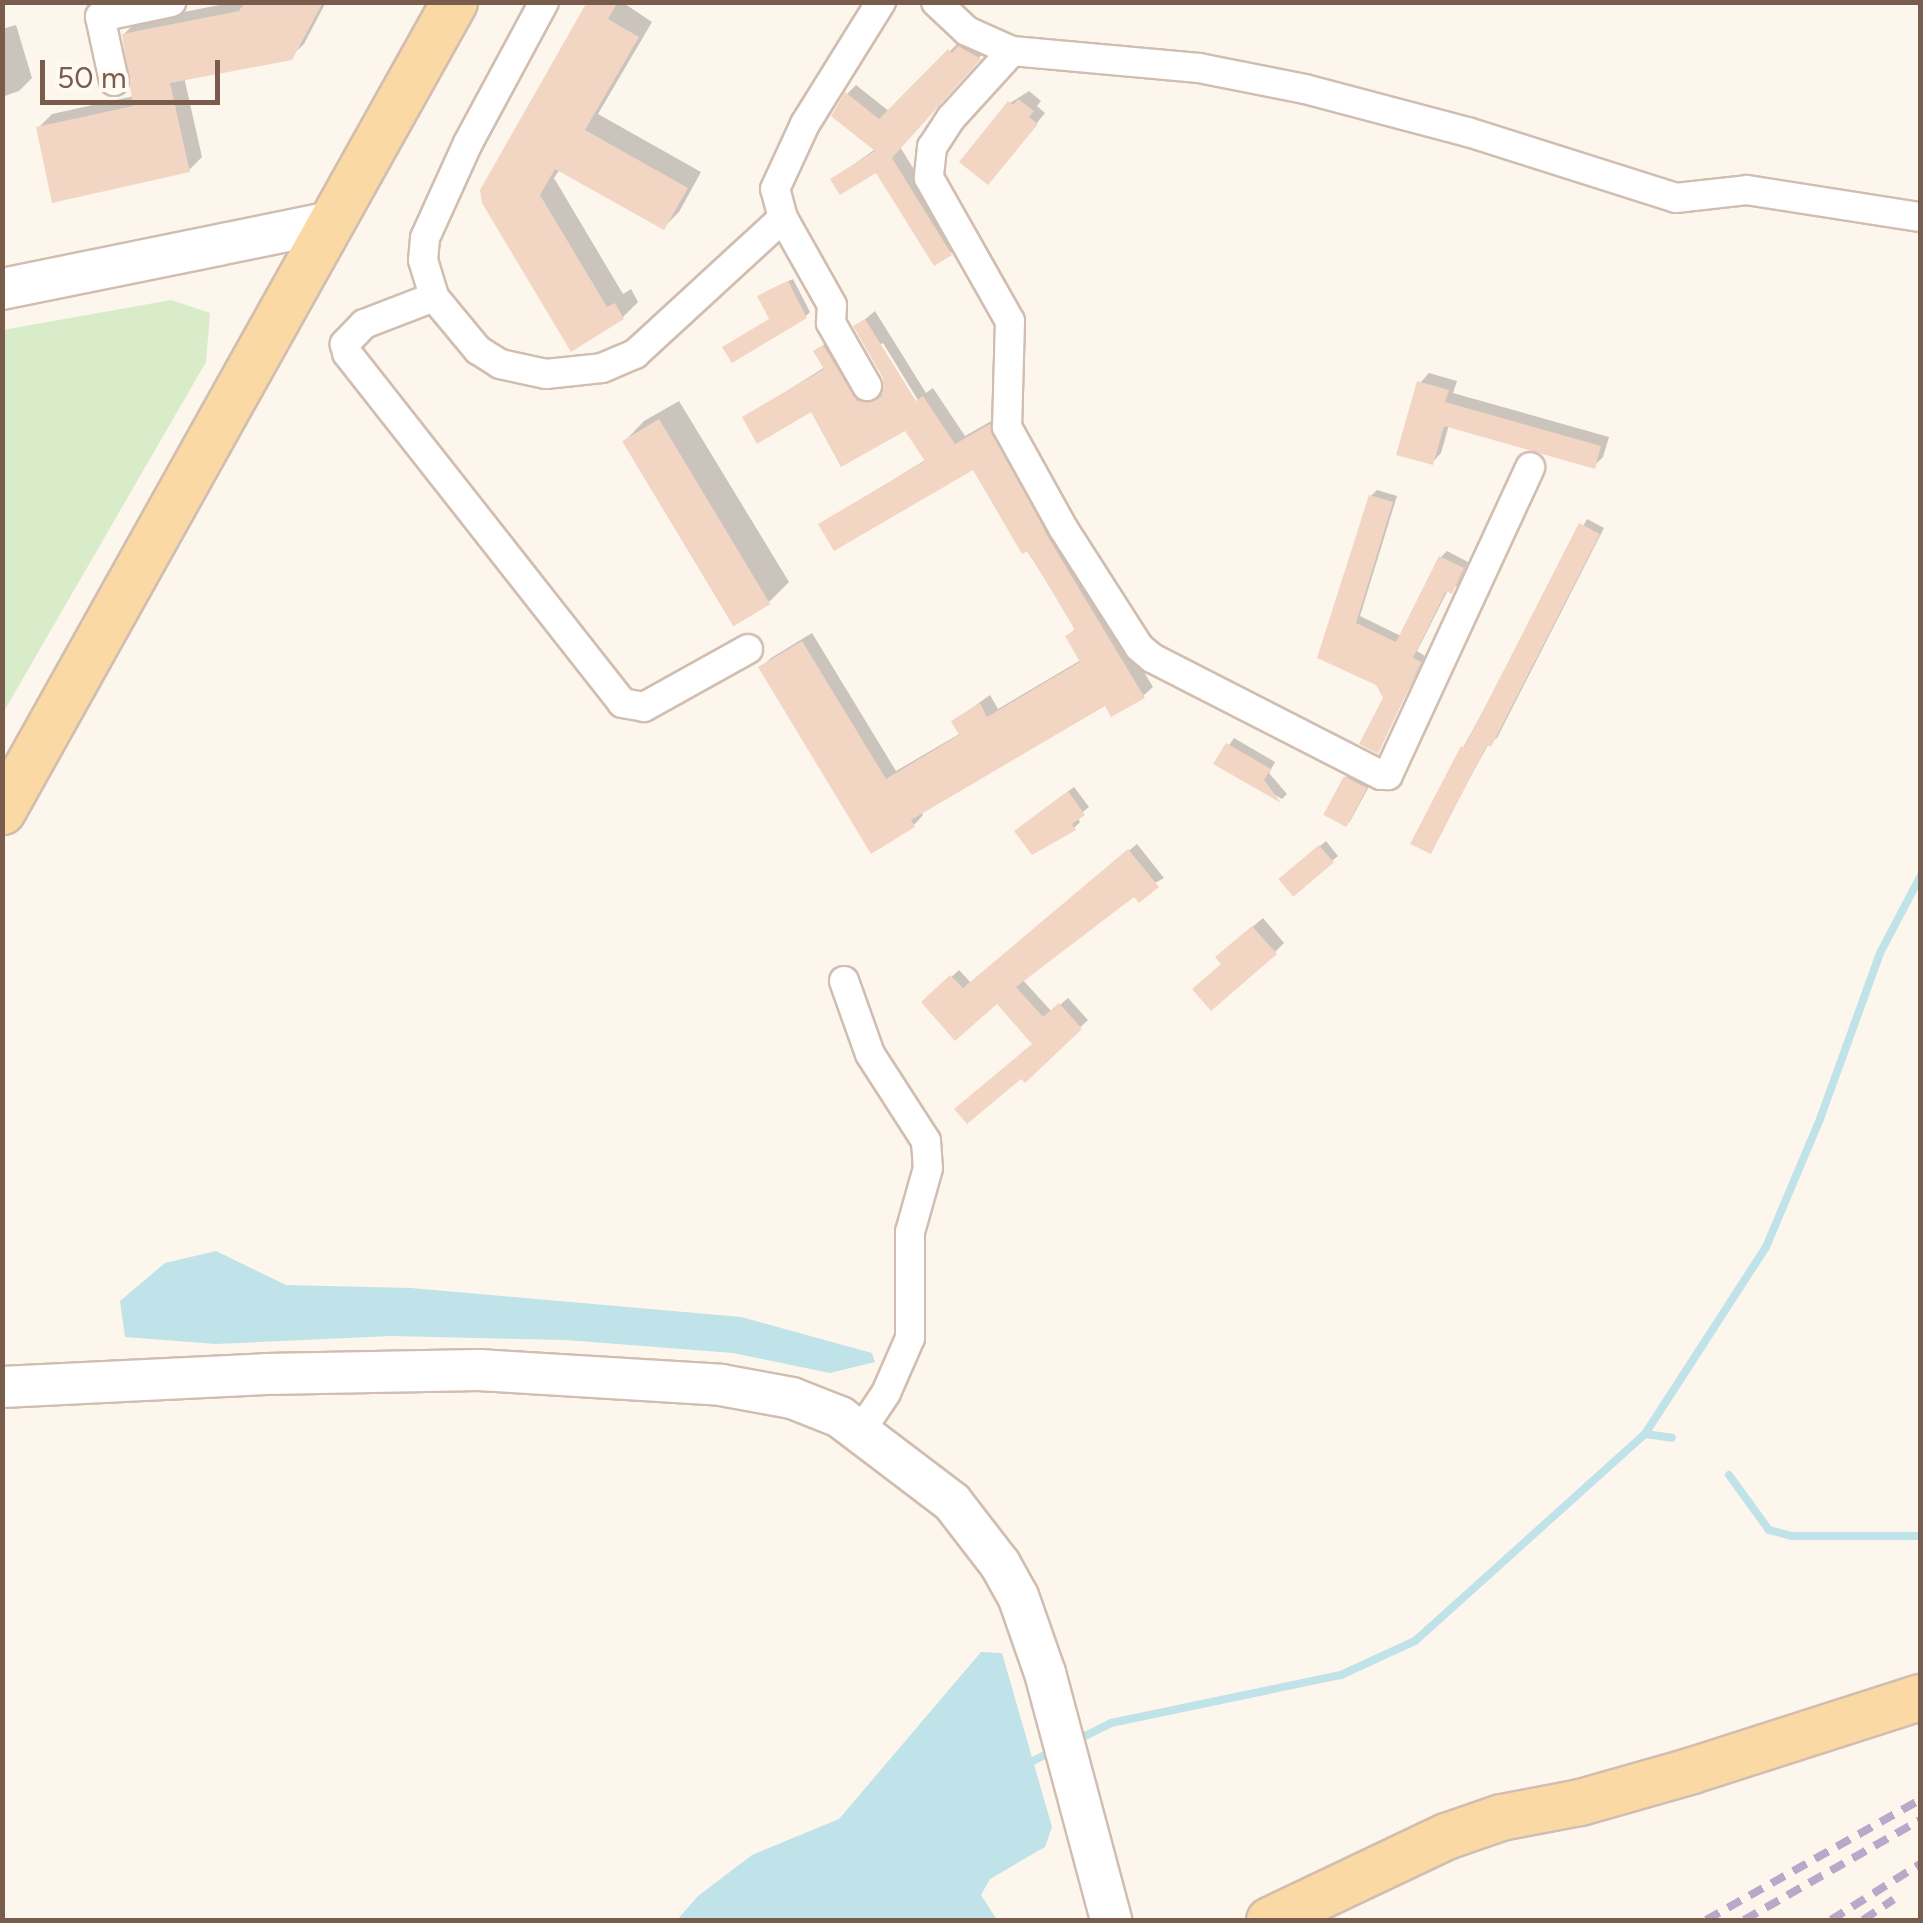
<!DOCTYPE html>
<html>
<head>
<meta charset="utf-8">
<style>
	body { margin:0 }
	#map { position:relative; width:1923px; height:1923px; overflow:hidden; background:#fdf6ec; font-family:Figtree,sans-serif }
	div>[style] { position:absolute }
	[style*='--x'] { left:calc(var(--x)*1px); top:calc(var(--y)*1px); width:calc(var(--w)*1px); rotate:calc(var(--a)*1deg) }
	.green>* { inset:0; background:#d8ecc9 }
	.water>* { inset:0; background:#bfe3e8 }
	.shadow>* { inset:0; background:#0003 }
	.stream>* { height:8px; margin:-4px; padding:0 4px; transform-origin:4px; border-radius:4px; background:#bfe3e8 }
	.building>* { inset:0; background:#f3d5c3; transform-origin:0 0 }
	.roads { filter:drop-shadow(2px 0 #d1beb0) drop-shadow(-2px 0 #d1beb0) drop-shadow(0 2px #d1beb0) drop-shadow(0 -2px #d1beb0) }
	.street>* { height:28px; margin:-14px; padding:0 14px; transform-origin:14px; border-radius:14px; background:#fff }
	.secondary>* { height:40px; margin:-20px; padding:0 20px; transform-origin:20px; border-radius:20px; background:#fff }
	.primary>* { height:45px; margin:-22.5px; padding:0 22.5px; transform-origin:22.5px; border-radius:22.5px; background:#fbd9a5 }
	.rail>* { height:8px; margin-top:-4px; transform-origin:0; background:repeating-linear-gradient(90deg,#b9a8c9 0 15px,transparent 0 25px) }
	span { translate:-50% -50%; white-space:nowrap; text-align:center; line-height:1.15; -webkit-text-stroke:10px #fffaf3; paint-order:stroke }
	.frame { position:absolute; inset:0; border:5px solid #7a5c4d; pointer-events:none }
	.scale { position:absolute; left:40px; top:60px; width:180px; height:45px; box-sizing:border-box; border:5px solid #7a5c4d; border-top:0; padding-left:12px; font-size:30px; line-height:35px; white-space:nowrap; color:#7a5c4d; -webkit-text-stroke:8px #fffaf3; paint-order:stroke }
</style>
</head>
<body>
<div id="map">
	<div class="green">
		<div style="clip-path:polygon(171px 300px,210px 313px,206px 362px,3px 713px,3px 330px)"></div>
	</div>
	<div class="water">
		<div style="clip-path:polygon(216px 1251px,286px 1285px,411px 1288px,741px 1317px,872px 1353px,875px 1362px,830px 1373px,733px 1353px,566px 1340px,391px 1336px,216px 1344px,125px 1337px,120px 1301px,165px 1263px)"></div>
		<div style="clip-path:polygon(981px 1652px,1002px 1653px,1052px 1827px,1045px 1847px,990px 1879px,981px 1895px,997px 1920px,677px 1920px,698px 1896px,752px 1855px,839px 1819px)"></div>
	</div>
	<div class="shadow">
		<div style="clip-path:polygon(235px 2px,326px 2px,304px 44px,290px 57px,184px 77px,202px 157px,189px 170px,38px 128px,52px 114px,134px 96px,124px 34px,137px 21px)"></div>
		<div style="clip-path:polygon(590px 2px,622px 2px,652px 22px,598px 114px,701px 172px,679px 212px,664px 227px,560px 169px,554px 178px,623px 294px,631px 289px,638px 302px,623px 317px,572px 348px,485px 203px)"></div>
		<div style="clip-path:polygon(16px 25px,32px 78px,19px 91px,2px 97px,2px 29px)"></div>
		<div style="clip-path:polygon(969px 39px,987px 49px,900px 147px,960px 244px,951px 253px,877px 170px,833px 179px,877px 148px,847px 94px,856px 85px,890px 112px,959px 42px,963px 46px)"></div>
		<div style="clip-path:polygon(1029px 91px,1041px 101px,1037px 106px,1045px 113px,997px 172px,1010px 103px)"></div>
		<div style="clip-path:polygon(793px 279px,810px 312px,806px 316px,771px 318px,765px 292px)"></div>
		<div style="clip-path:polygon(evenodd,875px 311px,926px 393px,933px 388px,965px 436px,1000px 416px,1057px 526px,1153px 687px,1143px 696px,1106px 702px,921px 811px,923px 815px,914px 825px,761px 667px,771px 658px,812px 633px,896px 771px,961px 733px,954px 721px,990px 695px,998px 709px,1081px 660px,1068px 636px,1076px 628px,974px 467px,821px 524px,927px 459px,906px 428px,812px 409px,745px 417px,825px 367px,817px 352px,826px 342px,877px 395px,885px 393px,885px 378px,856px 327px,875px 311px,883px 343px,924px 410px,920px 413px,879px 345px,883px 343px)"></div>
		<div style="clip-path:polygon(1429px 373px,1457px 381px,1453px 393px,1609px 437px,1603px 457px,1594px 466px,1449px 425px,1441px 453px,1432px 463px,1420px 383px)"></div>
		<div style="clip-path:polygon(679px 401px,789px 582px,769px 602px,625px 441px,644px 421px)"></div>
		<div style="clip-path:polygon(1377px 490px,1397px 496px,1360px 616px,1401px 636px,1441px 557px,1447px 551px,1468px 562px,1457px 586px,1448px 590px,1417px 651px,1425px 656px,1378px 751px,1386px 698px,1378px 683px,1320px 657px,1371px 496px)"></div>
		<div style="clip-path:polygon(1587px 519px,1604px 528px,1497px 738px,1489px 743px,1430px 851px,1463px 748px)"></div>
		<div style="clip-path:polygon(1234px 738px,1275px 762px,1269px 773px,1287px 794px,1282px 799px,1217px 763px)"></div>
		<div style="clip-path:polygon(1352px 771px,1372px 781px,1349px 823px,1346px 777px)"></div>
		<div style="clip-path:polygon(1074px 787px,1089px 807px,1077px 817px,1080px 822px,1074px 828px,1023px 825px)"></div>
		<div style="clip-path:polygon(1326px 841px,1338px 856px,1332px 861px,1287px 873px)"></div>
		<div style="clip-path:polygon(1137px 844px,1164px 878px,1135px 894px,1022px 979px,1052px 1012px,1068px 998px,1088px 1020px,1025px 1080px,1035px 1043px,997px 1001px,924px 1002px,959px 970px,971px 983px)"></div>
		<div style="clip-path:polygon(1263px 918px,1284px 943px,1275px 952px,1224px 963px,1228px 948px)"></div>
	</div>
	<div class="stream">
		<div style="--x:1645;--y:1434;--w:27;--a:8"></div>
		<div style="--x:1729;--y:1475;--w:68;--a:54"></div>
		<div style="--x:1769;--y:1530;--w:24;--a:15"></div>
		<div style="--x:1792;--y:1536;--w:128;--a:0"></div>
		<div style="--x:1075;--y:1741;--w:40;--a:-26.6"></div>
		<div style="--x:1111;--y:1723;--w:235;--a:-11.8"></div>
		<div style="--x:1341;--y:1675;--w:81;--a:-24.7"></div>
		<div style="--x:1415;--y:1641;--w:309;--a:-42"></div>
		<div style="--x:1645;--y:1434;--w:223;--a:-57.1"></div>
		<div style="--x:1766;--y:1247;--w:139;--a:-67.1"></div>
		<div style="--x:1820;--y:1119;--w:177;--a:-70.1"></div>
		<div style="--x:1880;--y:953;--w:86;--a:-62.2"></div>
		<div style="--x:1025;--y:1765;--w:31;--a:-27"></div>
	</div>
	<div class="building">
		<div style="clip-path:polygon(245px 2px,323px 2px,292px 60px,170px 83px,190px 172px,52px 203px,36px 127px,133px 106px,122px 34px,239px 11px)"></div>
		<div style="clip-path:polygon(587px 2px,618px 2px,608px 19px,639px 37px,585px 130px,688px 188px,664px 230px,555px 169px,540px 195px,607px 307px,615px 303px,624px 319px,571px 352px,482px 203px,480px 190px)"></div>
		<div style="clip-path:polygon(958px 46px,981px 59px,892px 158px,952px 255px,934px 266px,876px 173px,840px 195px,830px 179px,875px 151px,831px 116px,845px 92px,879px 119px,948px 49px,952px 53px)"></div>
		<div style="clip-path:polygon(1018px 99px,1034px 111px,1029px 117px,1038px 124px,988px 185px,959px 162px,1008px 101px,1013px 105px)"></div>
		<div style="clip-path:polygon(788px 281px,807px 318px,732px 363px,722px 347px,769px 319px,757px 296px)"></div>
		<div style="clip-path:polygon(865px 319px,916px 401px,923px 396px,955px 444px,990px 424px,1048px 537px,1145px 698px,1111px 717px,1105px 706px,911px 820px,915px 827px,871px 854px,758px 667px,802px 641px,886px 779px,959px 735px,951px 721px,980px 703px,987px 717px,1080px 662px,1065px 636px,1075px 630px,1028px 551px,1022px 554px,973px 470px,834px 551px,818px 524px,925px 461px,905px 431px,841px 467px,811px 412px,757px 444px,742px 417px,824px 369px,813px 351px,823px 345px,857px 401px,868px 403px,882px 396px,883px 378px,853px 326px)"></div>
		<div style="clip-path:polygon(1417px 381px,1449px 390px,1445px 402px,1601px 446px,1595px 469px,1444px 426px,1433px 465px,1396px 455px)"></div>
		<div style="left:659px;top:419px;width:216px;height:43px;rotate:59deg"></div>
		<div style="clip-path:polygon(1369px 495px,1393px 502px,1356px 623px,1396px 642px,1439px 556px,1464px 568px,1452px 594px,1446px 591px,1413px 658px,1421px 662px,1378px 754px,1359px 744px,1383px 698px,1376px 685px,1317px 658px)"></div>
		<div style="clip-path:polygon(1579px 523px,1600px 534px,1491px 747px,1487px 745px,1431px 854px,1410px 844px,1461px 746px,1464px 748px)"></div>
		<div style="clip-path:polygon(1226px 743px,1271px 769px,1264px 780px,1281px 803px,1213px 764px)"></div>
		<div style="left:1344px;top:776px;width:26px;height:44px;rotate:28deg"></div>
		<div style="clip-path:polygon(1068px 791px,1085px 815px,1072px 824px,1076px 830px,1032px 855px,1014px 831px)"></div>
		<div style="left:1319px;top:845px;width:23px;height:53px;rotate:50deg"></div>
		<div style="clip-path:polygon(1128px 849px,1159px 887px,1139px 903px,1134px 897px,1016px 987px,1043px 1017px,1059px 1003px,1082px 1029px,1025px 1083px,1021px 1079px,967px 1124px,954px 1109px,1032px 1044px,997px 1004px,955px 1041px,921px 1002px,950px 975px,963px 988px)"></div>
		<div style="clip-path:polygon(1252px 926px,1277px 954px,1211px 1011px,1192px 989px,1221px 964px,1215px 957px)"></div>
	</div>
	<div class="roads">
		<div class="street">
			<div style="--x:544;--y:2;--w:160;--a:118.3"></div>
			<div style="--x:468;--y:143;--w:104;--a:114.4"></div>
			<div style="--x:425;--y:238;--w:22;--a:95"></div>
			<div style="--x:423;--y:260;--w:39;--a:73"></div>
			<div style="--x:434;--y:297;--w:69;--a:50.3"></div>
			<div style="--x:478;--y:350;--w:26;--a:32"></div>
			<div style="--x:500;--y:364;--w:47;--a:12.3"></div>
			<div style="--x:546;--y:374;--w:56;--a:-6.1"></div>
			<div style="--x:602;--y:368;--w:36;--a:-23"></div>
			<div style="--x:635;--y:354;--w:201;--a:-42.6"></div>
			<div style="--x:936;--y:2;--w:42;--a:43.1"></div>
			<div style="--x:967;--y:31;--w:49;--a:24"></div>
			<div style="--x:1012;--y:51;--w:188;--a:5.2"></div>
			<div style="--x:1199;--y:68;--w:108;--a:11.2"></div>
			<div style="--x:1305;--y:89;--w:169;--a:14.8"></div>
			<div style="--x:1468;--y:132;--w:218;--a:17.6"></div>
			<div style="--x:1676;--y:198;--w:71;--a:-6.4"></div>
			<div style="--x:1747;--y:190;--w:175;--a:8.9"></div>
			<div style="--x:1012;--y:51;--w:91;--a:132.3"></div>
			<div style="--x:951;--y:118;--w:35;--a:123"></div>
			<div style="--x:932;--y:147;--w:31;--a:96"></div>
			<div style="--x:929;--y:178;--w:164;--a:60.5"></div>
			<div style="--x:1010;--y:321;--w:106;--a:91.6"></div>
			<div style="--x:1007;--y:427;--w:115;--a:61"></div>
			<div style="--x:1063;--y:528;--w:141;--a:57.4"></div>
			<div style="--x:1139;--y:647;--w:17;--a:40"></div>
			<div style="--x:1152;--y:658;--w:257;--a:27.1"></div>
			<div style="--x:1381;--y:775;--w:7;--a:0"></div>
			<div style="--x:1388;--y:775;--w:339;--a:-65.2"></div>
			<div style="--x:114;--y:81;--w:66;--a:-102.3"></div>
			<div style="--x:100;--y:17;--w:73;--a:-11.9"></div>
			<div style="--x:434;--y:297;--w:75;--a:158.9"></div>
			<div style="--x:364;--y:324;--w:28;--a:134"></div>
			<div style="--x:345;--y:344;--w:9;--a:77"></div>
			<div style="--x:347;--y:353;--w:445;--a:51.8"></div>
			<div style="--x:622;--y:703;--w:22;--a:10"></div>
			<div style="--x:644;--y:707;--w:119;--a:-29.1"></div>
			<div style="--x:867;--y:386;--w:73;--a:-119.7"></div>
			<div style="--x:831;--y:323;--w:18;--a:-87"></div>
			<div style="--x:832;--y:305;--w:100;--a:-119.4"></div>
			<div style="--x:783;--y:218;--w:30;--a:-105"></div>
			<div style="--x:775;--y:189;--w:72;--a:-65.2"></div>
			<div style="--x:805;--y:124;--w:144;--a:-58.1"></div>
			<div style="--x:844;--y:981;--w:77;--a:70.4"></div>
			<div style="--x:870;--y:1054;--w:103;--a:57.2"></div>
			<div style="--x:926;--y:1141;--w:27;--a:86"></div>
			<div style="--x:928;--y:1168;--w:66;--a:105.7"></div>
			<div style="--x:910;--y:1232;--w:106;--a:90"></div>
			<div style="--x:910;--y:1338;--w:60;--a:113.6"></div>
			<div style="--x:886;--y:1393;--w:43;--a:123.7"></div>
		</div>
		<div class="secondary">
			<div style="--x:2;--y:289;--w:335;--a:-11.5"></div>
			<div style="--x:2;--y:1387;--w:264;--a:-2.8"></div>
			<div style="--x:266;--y:1374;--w:213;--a:-1.1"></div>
			<div style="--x:479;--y:1370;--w:242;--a:3.5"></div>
			<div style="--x:721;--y:1385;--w:72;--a:10.4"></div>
			<div style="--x:792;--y:1398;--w:52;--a:21.6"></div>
			<div style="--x:840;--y:1417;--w:141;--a:37.2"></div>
			<div style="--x:952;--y:1502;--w:78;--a:52.3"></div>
			<div style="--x:1000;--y:1564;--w:37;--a:61"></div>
			<div style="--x:1018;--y:1596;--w:82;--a:70.7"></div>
			<div style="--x:1045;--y:1673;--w:256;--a:75"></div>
		</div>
		<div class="primary">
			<div style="--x:2;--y:811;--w:927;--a:-60.81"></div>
			<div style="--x:1269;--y:1920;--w:196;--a:-25.4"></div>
			<div style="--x:1446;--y:1836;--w:58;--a:-19.1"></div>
			<div style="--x:1501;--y:1817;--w:80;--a:-10.8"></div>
			<div style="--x:1580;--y:1802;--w:116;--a:-15.9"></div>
			<div style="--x:1692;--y:1770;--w:239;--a:-17.8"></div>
		</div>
	</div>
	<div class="rail">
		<div style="--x:1706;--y:1920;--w:245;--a:-29.3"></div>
		<div style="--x:1744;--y:1920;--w:202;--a:-29.6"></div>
		<div style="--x:1831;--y:1920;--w:105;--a:-32.2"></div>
		<div style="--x:1863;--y:1920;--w:37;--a:-34"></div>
	</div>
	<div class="frame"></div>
	<div class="scale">50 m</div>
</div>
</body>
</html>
